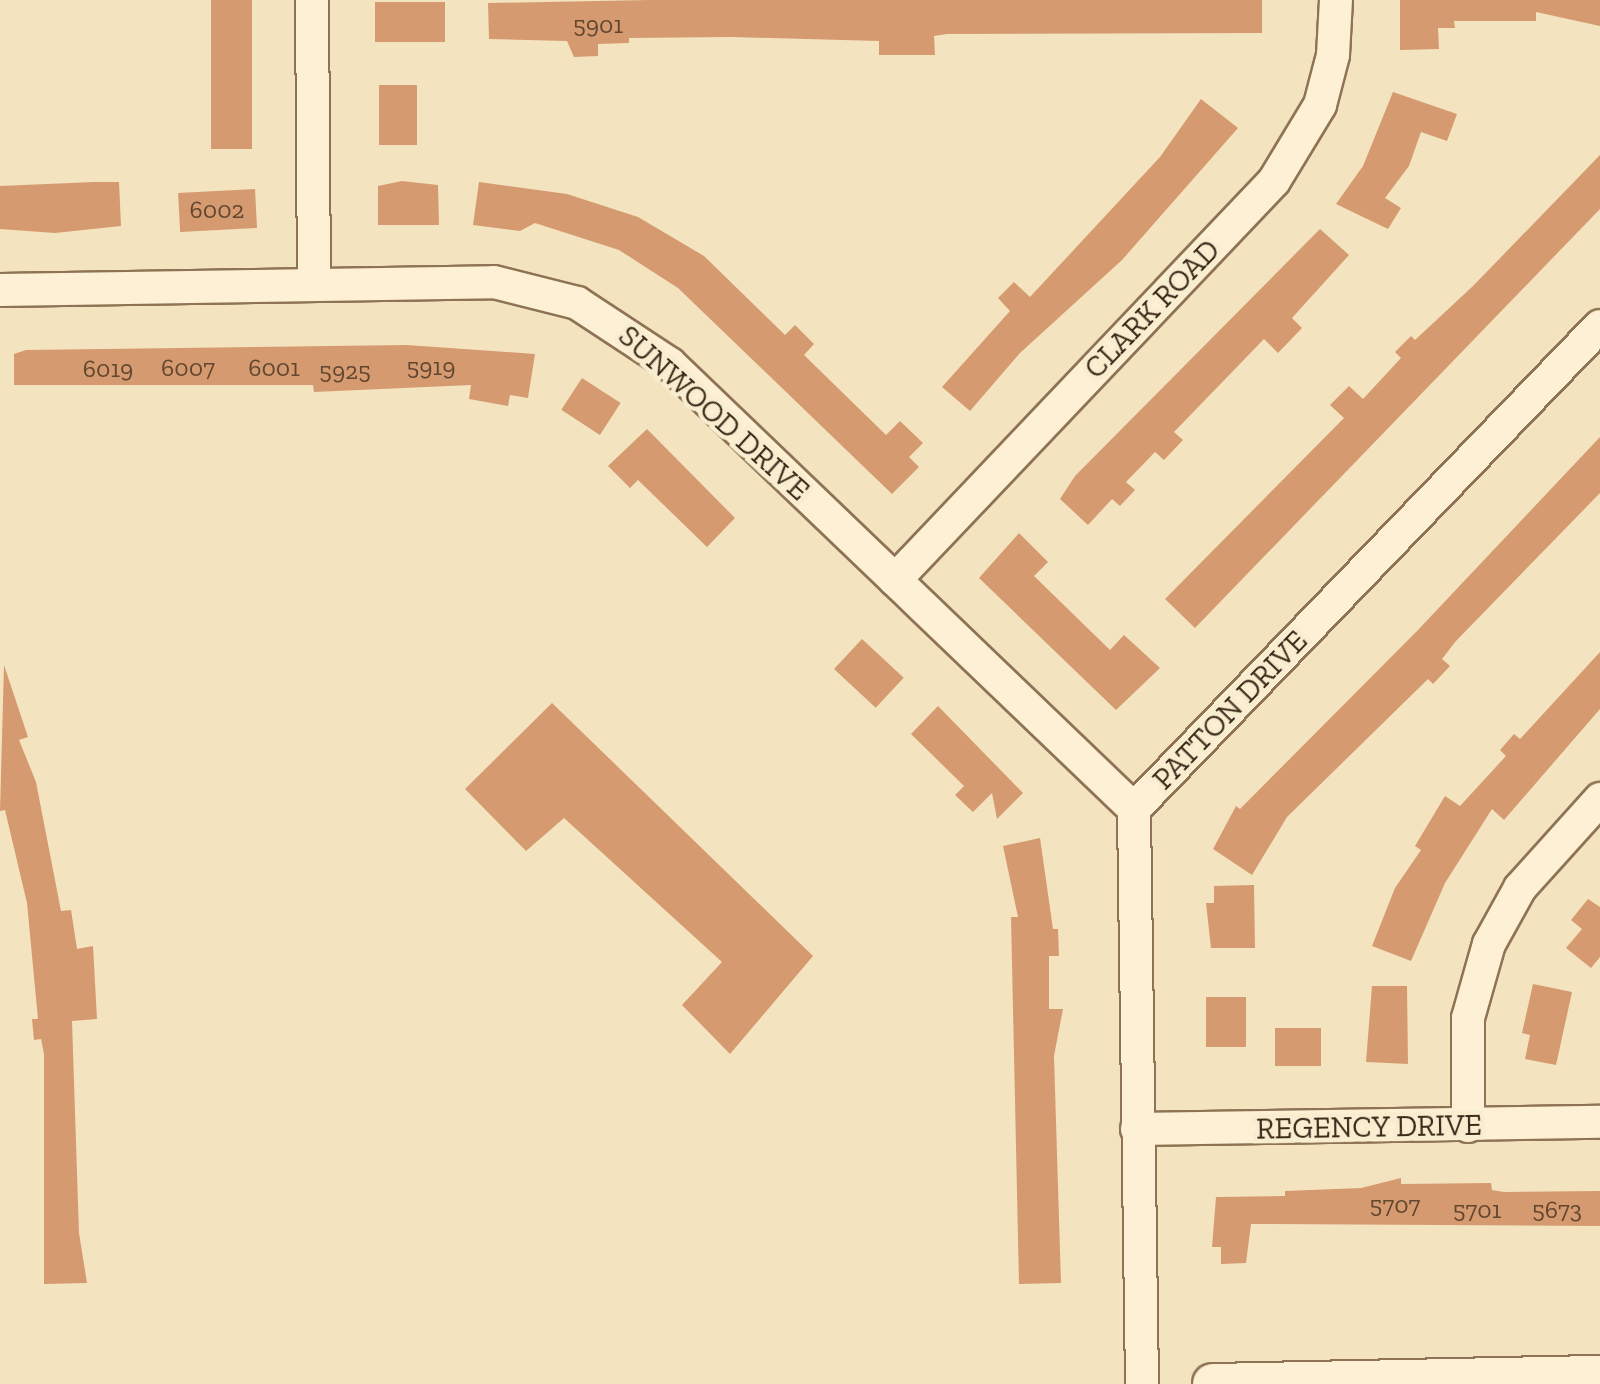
<!DOCTYPE html>
<html>
<head>
<meta charset="utf-8">
<style>
	body { margin:0 }
	#map { position:relative; width:1600px; height:1384px; overflow:hidden; background:#f3e3bf; font-family:"Zilla Slab",serif }
	div>[style] { position:absolute }
	[style*='--x'] { left:calc(var(--x)*1px); top:calc(var(--y)*1px); width:calc(var(--w)*1px); rotate:calc(var(--a)*1deg) }
	.building>* { inset:0; background:#d69a70; transform-origin:0 0 }
	.roads { filter:drop-shadow(2px 0 #8e7355) drop-shadow(-2px 0 #8e7355) drop-shadow(0 2px #8e7355) drop-shadow(0 -2px #8e7355) }
	.minor>* { height:32px; margin:-16px; padding:0 16px; transform-origin:16px; border-radius:16px; background:#fdf0d4 }
	.tertiary>* { height:40px; margin:-20px; padding:0 20px; transform-origin:20px; border-radius:20px; background:#fdf0d4 }
	span { translate:-50% -50%; white-space:nowrap; text-align:center; line-height:1.15; -webkit-text-stroke:9px #f9edd0; paint-order:stroke }
	.number-label { font-size:25px; color:#624730 }
	.number-label span { -webkit-text-stroke-width:0 }
	.street-label { font-size:30px; color:#3c2b1b }
</style>
</head>
<body>
<div id="map">
	<div class="building">
		<div style="left:211px;top:0;width:41px;height:149px"></div>
		<div style="clip-path:polygon(649px 0,1262px 0,1262px 33px,947px 34px,934px 36px,935px 55px,879px 55px,879px 41px,731px 37px,629px 38px,629px 43px,598px 44px,598px 56px,574px 57px,567px 41px,489px 39px,488px 3px)"></div>
		<div style="clip-path:polygon(1400px 0,1600px 0,1600px 26px,1536px 12px,1536px 21px,1454px 21px,1455px 28px,1438px 28px,1439px 49px,1400px 50px)"></div>
		<div style="left:375px;top:2px;width:70px;height:40px"></div>
		<div style="left:417px;top:85px;width:60px;height:38px;rotate:90deg"></div>
		<div style="clip-path:polygon(1393px 92px,1457px 114px,1447px 141px,1421px 132px,1409px 166px,1385px 198px,1401px 208px,1388px 229px,1336px 204px,1363px 166px)"></div>
		<div style="clip-path:polygon(1201px 99px,1238px 128px,1122px 260px,1020px 353px,970px 411px,942px 387px,1010px 311px,998px 298px,1014px 282px,1030px 297px,1160px 157px)"></div>
		<div style="clip-path:polygon(1600px 155px,1600px 209px,1195px 628px,1165px 599px,1344px 418px,1330px 405px,1349px 386px,1363px 399px,1401px 358px,1395px 352px,1411px 336px,1415px 340px,1473px 286px)"></div>
		<div style="clip-path:polygon(402px 181px,438px 185px,439px 225px,378px 225px,378px 186px)"></div>
		<div style="clip-path:polygon(94px 182px,119px 182px,121px 226px,55px 233px,0 229px,0 186px)"></div>
		<div style="clip-path:polygon(479px 182px,567px 194px,638px 217px,704px 256px,785px 335px,795px 325px,814px 344px,804px 355px,886px 435px,900px 421px,923px 443px,909px 457px,919px 467px,892px 494px,678px 288px,619px 250px,535px 223px,520px 231px,473px 225px)"></div>
		<div style="left:255px;top:189px;width:39px;height:77px;rotate:87deg"></div>
		<div style="clip-path:polygon(1320px 229px,1349px 255px,1292px 318px,1302px 328px,1278px 353px,1264px 339px,1174px 432px,1183px 440px,1164px 460px,1155px 452px,1126px 482px,1135px 490px,1120px 506px,1112px 499px,1088px 525px,1060px 499px,1075px 476px)"></div>
		<div style="clip-path:polygon(407px 345px,535px 354px,528px 398px,510px 395px,508px 406px,469px 399px,471px 385px,314px 392px,313px 385px,14px 385px,14px 354px,26px 350px)"></div>
		<div style="left:582px;top:378px;width:46px;height:38px;rotate:33deg"></div>
		<div style="clip-path:polygon(647px 429px,735px 518px,707px 547px,638px 480px,630px 488px,608px 466px)"></div>
		<div style="clip-path:polygon(1600px 437px,1600px 493px,1456px 641px,1442px 659px,1450px 666px,1433px 684px,1428px 679px,1287px 817px,1252px 875px,1213px 849px,1236px 806px,1240px 809px,1417px 631px)"></div>
		<div style="clip-path:polygon(1019px 533px,1048px 562px,1034px 576px,1110px 650px,1124px 635px,1160px 668px,1116px 710px,979px 578px)"></div>
		<div style="left:862px;top:639px;width:57px;height:41px;rotate:43deg"></div>
		<div style="clip-path:polygon(1600px 652px,1600px 709px,1504px 820px,1492px 809px,1445px 883px,1411px 961px,1372px 946px,1395px 888px,1421px 850px,1415px 846px,1445px 796px,1460px 806px,1506px 756px,1500px 750px,1514px 734px,1520px 739px)"></div>
		<div style="clip-path:polygon(4px 665px,28px 737px,19px 740px,36px 782px,61px 911px,71px 910px,77px 949px,93px 946px,97px 1019px,72px 1021px,79px 1233px,87px 1283px,44px 1284px,44px 1054px,41px 1039px,34px 1040px,32px 1019px,38px 1019px,27px 903px,5px 810px,0 811px)"></div>
		<div style="clip-path:polygon(552px 703px,813px 956px,730px 1054px,682px 1005px,722px 962px,564px 818px,526px 851px,465px 789px)"></div>
		<div style="clip-path:polygon(938px 706px,1023px 793px,997px 819px,992px 793px,973px 812px,955px 795px,964px 786px,911px 734px)"></div>
		<div style="clip-path:polygon(1040px 838px,1053px 929px,1058px 929px,1059px 956px,1049px 956px,1049px 1009px,1063px 1009px,1054px 1056px,1061px 1283px,1019px 1284px,1011px 917px,1018px 917px,1003px 846px)"></div>
		<div style="clip-path:polygon(1254px 885px,1255px 948px,1211px 948px,1206px 903px,1214px 903px,1214px 886px)"></div>
		<div style="clip-path:polygon(1588px 899px,1600px 907px,1600px 957px,1591px 968px,1566px 948px,1582px 929px,1571px 920px)"></div>
		<div style="clip-path:polygon(1533px 984px,1572px 992px,1556px 1065px,1525px 1059px,1530px 1035px,1522px 1033px)"></div>
		<div style="clip-path:polygon(1372px 986px,1407px 986px,1408px 1064px,1366px 1062px)"></div>
		<div style="left:1206px;top:997px;width:40px;height:50px"></div>
		<div style="left:1275px;top:1028px;width:46px;height:38px"></div>
		<div style="clip-path:polygon(1401px 1178px,1401px 1184px,1491px 1183px,1492px 1190px,1504px 1192px,1600px 1191px,1600px 1226px,1251px 1224px,1246px 1263px,1221px 1264px,1221px 1247px,1212px 1247px,1216px 1197px,1285px 1196px,1285px 1191px,1361px 1188px)"></div>
	</div>
	<div class="roads">
		<div class="minor">
			<div style="--x:312;--y:0;--w:285;--a:89.6"></div>
			<div style="--x:0;--y:290;--w:494;--a:-0.9"></div>
			<div style="--x:494;--y:282;--w:86;--a:14.2"></div>
			<div style="--x:577;--y:303;--w:111;--a:33.3"></div>
			<div style="--x:670;--y:364;--w:643;--a:43.8"></div>
			<div style="--x:895;--y:580;--w:550;--a:-46.47"></div>
			<div style="--x:1274;--y:181;--w:89;--a:-58.8"></div>
			<div style="--x:1320;--y:105;--w:52;--a:-75.4"></div>
			<div style="--x:1333;--y:55;--w:55;--a:-86.9"></div>
			<div style="--x:1468;--y:1126;--w:108;--a:-90"></div>
			<div style="--x:1468;--y:1018;--w:77;--a:-74.2"></div>
			<div style="--x:1489;--y:944;--w:64;--a:-61"></div>
			<div style="--x:1520;--y:888;--w:120;--a:-48"></div>
			<div style="--x:1137;--y:1129;--w:463;--a:-0.9"></div>
			<div style="--x:1142;--y:1384;--w:575;--a:-90.8"></div>
			<div style="--x:1134;--y:809;--w:671;--a:-46.03"></div>
		</div>
		<div class="tertiary">
			<div style="--x:1213;--y:1384;--w:387;--a:-1.2"></div>
		</div>
	</div>
	<div class="number-label">
		<span style="left:598px;top:24px">5901</span>
		<span style="left:217px;top:209px">6002</span>
		<span style="left:431px;top:366px">5919</span>
		<span style="left:188px;top:367px">6007</span>
		<span style="left:274px;top:367px">6001</span>
		<span style="left:108px;top:368px">6019</span>
		<span style="left:345px;top:370px">5925</span>
		<span style="left:1395px;top:1204px">5707</span>
		<span style="left:1477px;top:1209px">5701</span>
		<span style="left:1557px;top:1209px">5673</span>
	</div>
	<div class="street-label">
		<span style="left:1152px;top:309px;rotate:-46deg">CLARK ROAD</span>
		<span style="left:714px;top:413px;rotate:42deg">SUNWOOD DRIVE</span>
		<span style="left:1230px;top:710px;rotate:-46deg">PATTON DRIVE</span>
		<span style="left:1369px;top:1127px;rotate:-1deg">REGENCY DRIVE</span>
	</div>
</div>
</body>
</html>
